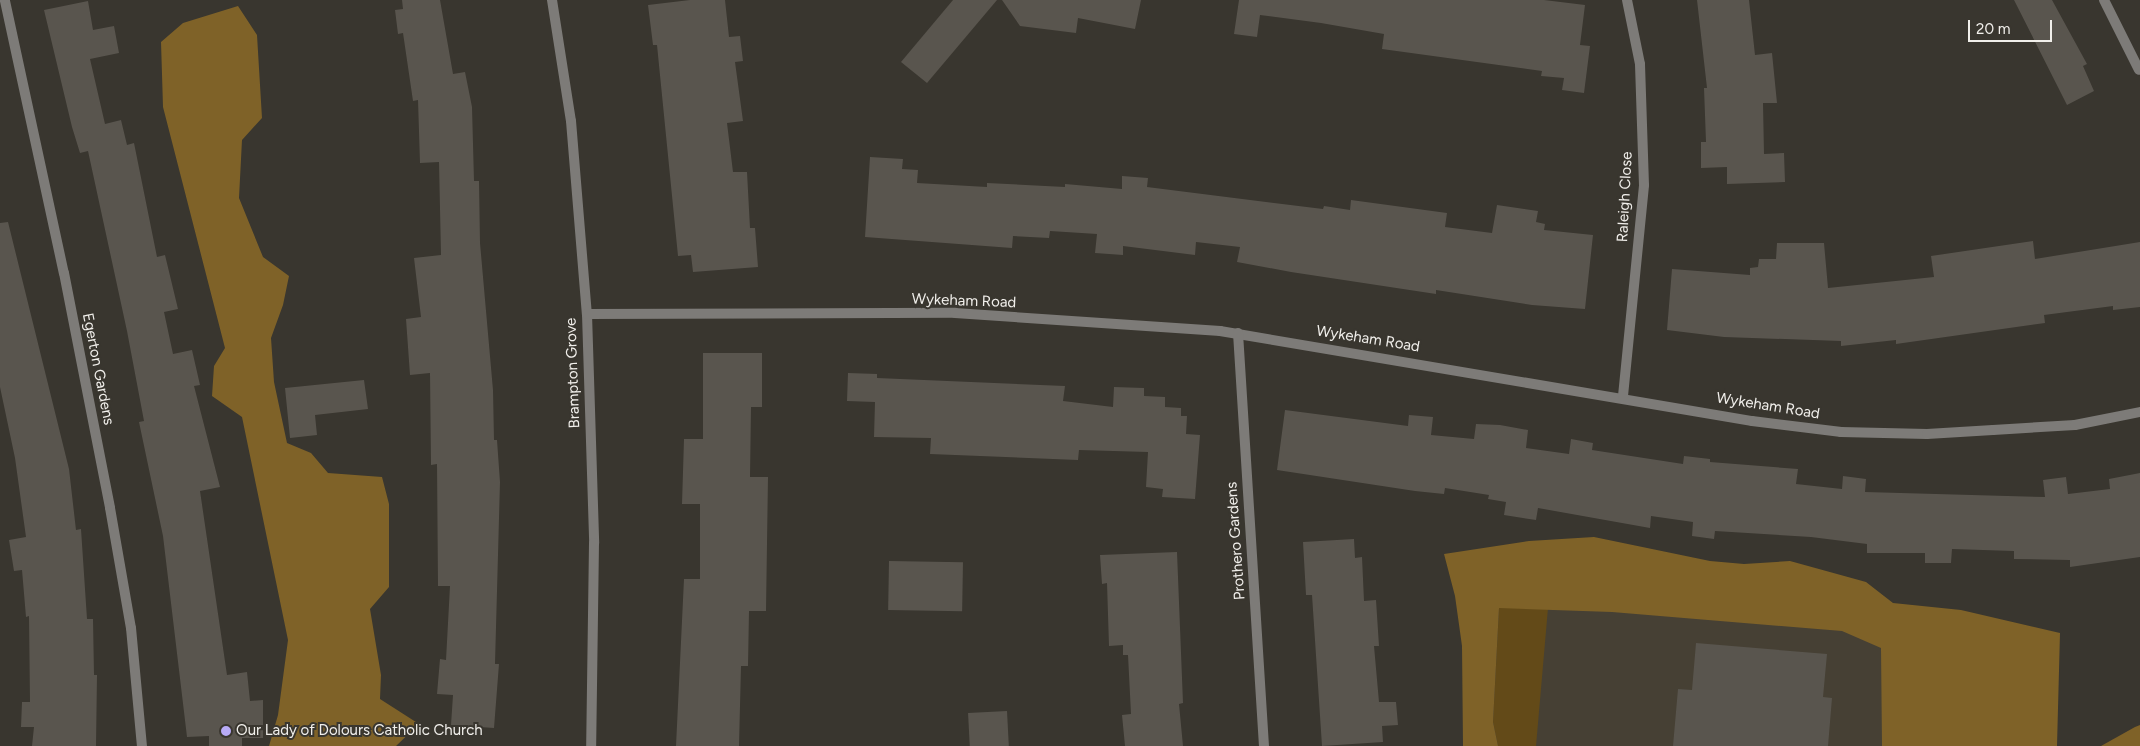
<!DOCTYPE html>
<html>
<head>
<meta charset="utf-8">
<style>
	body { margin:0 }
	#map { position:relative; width:2140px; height:746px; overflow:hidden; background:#39362f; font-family:Figtree,sans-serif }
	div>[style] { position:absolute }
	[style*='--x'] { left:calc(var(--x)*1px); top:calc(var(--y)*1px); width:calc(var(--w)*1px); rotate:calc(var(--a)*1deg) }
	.built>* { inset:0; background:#464034 }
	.green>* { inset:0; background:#634a18 }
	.forest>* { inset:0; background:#7f6228 }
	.building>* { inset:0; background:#59554e; transform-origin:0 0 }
	.minor>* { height:10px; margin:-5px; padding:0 5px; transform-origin:5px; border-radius:5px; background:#7d7b78 }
	.dots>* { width:14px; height:14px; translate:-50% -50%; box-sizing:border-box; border:2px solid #39362f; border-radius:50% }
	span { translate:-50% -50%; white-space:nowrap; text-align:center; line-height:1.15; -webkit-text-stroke:4px #39362f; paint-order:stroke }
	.street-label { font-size:15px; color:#f1efeb }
	.poi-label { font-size:15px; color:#f1efeb }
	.left { translate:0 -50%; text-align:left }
	.scale { position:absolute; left:1968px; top:20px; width:84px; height:22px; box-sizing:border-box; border:2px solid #f1efeb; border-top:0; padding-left:6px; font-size:15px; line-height:18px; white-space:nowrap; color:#f1efeb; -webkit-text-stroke:4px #39362f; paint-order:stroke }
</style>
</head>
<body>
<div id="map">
	<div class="built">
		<div style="clip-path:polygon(1477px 592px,1890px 623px,1901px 746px,1479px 746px)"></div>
	</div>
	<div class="green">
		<div style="clip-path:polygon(1499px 608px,1548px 608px,1536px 746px,1498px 746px,1493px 722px)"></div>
	</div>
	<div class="forest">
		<div style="clip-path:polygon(238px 6px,257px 35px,262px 118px,242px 140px,239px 198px,263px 257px,289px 276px,283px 305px,271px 338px,274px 382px,287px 443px,311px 453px,328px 473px,382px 477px,389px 504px,389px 587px,370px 609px,381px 675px,380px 699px,419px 724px,396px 746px,269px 746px,278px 715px,288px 640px,242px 417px,212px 396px,214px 366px,225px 348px,163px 107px,161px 42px,183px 23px)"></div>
		<div style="clip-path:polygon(1594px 537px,1710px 561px,1744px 564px,1790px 561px,1866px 582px,1893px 603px,1961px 610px,2060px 633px,2057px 746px,1882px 746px,1881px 648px,1842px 631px,1612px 612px,1499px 608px,1493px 722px,1498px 746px,1463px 746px,1462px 646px,1455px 596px,1444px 554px,1529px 541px)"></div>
		<div style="clip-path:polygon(2140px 725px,2140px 746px,2101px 746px,2135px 727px)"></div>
	</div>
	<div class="building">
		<div style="clip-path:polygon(402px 0,440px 0,453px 74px,465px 72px,472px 107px,474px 181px,479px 181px,480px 243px,493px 390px,494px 440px,497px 440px,500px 482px,495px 664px,499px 664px,494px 728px,451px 725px,453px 695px,437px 694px,440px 659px,446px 660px,450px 586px,438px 586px,437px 464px,431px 465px,430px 373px,410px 375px,406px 319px,421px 317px,414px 258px,441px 255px,439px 162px,420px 163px,418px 100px,413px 101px,403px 33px,398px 34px,395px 10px,403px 9px)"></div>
		<div style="clip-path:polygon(690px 0,725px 0,729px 37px,740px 36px,743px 61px,735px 62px,743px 121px,727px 123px,733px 172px,747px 172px,750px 228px,755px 228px,758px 267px,693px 272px,691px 255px,678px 256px,657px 45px,653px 45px,648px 5px)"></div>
		<div style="clip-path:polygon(953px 0,997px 0,927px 83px,901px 62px)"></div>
		<div style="clip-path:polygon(1002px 0,1141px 0,1135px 29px,1078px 18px,1076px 33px,1020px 26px)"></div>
		<div style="clip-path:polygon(1239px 0,1544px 0,1585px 5px,1580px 45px,1590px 46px,1584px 93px,1562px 90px,1564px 78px,1541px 76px,1542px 71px,1382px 49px,1384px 34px,1321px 23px,1260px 15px,1257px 37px,1234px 34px)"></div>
		<div style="clip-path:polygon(1697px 0,1749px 0,1755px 55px,1772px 53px,1777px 103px,1763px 103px,1764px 154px,1784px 153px,1785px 182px,1727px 184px,1727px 167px,1701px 168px,1701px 142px,1706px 142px,1704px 88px,1707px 88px)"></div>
		<div style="clip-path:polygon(2014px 0,2052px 0,2087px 64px,2083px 66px,2094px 91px,2067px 105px)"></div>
		<div style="clip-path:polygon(88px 1px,93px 30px,114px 26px,119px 53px,90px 59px,105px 124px,121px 120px,127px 145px,134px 143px,157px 257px,165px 255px,178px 309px,164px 312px,173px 354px,192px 350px,200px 385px,194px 386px,220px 487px,200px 491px,227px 675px,247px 672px,250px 701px,263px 700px,263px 738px,242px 738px,242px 746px,209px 746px,209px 736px,187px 737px,163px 536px,139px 422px,144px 421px,127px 331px,88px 151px,80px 153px,72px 127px,44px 10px)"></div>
		<div style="clip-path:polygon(870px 157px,903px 159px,902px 169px,918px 170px,917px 183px,987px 187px,987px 183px,1065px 187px,1065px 184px,1122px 189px,1122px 176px,1148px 178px,1147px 187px,1323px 209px,1324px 206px,1350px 210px,1351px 200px,1447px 213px,1445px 227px,1492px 233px,1497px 205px,1538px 211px,1536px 222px,1545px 224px,1544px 230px,1593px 235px,1585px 309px,1532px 305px,1436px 290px,1436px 294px,1291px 272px,1237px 262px,1240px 247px,1196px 242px,1195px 255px,1123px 246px,1123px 255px,1095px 253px,1097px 234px,1050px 231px,1049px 238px,1013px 236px,1012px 248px,865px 237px)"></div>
		<div style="clip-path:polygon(8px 222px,69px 469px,76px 530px,81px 529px,87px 619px,93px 619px,94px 675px,97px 675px,96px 746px,32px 746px,34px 727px,21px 727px,22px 702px,30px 702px,29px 616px,26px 617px,22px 570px,14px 571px,9px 540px,26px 537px,15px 458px,0 387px,0 223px)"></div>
		<div style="clip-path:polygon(2033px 241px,2035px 259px,2140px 242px,2140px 307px,2113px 310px,2113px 306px,2044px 315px,2045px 323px,1896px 344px,1896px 340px,1841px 346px,1841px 341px,1724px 337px,1667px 330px,1672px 269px,1750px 275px,1750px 268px,1758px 267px,1759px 259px,1776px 259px,1777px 243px,1824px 243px,1828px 288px,1934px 277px,1931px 256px)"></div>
		<div style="clip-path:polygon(703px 353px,762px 353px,762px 407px,751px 407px,750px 477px,768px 477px,766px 611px,749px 611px,748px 666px,741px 666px,739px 746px,676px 746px,684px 579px,700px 579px,700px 504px,682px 504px,684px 439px,703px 439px)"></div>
		<div style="clip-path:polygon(848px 373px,877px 374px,877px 378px,1065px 386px,1063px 401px,1113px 407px,1114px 387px,1144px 388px,1144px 396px,1165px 397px,1165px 407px,1181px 408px,1181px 416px,1187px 416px,1186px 434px,1200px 435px,1195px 499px,1162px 497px,1163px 489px,1146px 487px,1148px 452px,1079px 450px,1078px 460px,930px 454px,931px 438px,874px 437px,875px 402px,847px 401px)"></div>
		<div style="clip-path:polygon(364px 380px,368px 409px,315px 415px,317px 435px,290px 438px,285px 388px)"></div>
		<div style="clip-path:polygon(1285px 410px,1408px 426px,1409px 415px,1433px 417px,1431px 435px,1474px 439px,1476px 424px,1500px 425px,1528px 430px,1526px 448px,1569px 454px,1571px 439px,1593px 443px,1592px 450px,1683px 464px,1684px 456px,1710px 459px,1710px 462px,1798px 469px,1796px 484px,1842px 489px,1843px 476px,1866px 479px,1865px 492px,2045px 497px,2043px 480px,2066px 477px,2068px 494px,2110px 489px,2109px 479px,2140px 473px,2140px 557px,2070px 567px,2070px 560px,2014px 559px,2014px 551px,1952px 549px,1951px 563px,1925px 563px,1925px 553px,1867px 553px,1867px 544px,1811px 537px,1715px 531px,1714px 539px,1692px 536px,1693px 522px,1651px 516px,1650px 528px,1538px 508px,1536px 520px,1504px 515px,1506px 502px,1488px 499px,1489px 495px,1445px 488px,1444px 494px,1415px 491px,1277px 470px)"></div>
		<div style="clip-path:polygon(1354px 539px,1355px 558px,1362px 557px,1364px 601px,1376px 600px,1379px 646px,1374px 646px,1379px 702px,1396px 702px,1398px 725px,1382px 726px,1383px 742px,1322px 746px,1312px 595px,1306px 595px,1303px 542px)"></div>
		<div style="clip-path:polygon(1177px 552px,1183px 703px,1179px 704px,1183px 746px,1125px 746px,1122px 715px,1131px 714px,1128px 655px,1123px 655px,1123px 645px,1109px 646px,1107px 583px,1102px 584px,1100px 555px)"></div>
		<div style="left:889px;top:561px;width:74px;height:49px;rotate:1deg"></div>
		<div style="clip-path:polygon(1696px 643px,1827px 654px,1823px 697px,1832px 698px,1828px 746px,1673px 746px,1678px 689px,1692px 690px)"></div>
		<div style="left:1007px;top:711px;width:35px;height:39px;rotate:87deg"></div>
	</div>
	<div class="minor">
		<div style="--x:552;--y:0;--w:122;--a:81.1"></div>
		<div style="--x:571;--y:121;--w:194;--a:85.3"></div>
		<div style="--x:587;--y:314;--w:229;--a:88.2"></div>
		<div style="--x:594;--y:543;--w:203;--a:90.8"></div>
		<div style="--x:2104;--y:0;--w:78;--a:63.4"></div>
		<div style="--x:5;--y:1;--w:278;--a:77.8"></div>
		<div style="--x:64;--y:273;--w:239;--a:78.9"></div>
		<div style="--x:110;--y:508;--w:122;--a:80.1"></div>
		<div style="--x:131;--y:628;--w:119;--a:84.7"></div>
		<div style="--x:587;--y:314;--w:368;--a:-0.2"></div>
		<div style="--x:955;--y:313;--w:266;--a:3.9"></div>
		<div style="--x:1220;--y:331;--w:540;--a:9.6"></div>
		<div style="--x:1752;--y:421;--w:90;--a:7"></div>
		<div style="--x:1841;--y:432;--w:86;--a:1.3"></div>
		<div style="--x:1927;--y:434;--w:66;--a:-3.5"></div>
		<div style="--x:1993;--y:430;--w:82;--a:-3.5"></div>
		<div style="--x:2075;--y:425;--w:66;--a:-11.3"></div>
		<div style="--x:1238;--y:333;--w:414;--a:86.4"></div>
		<div style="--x:1623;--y:396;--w:212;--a:-84.3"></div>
		<div style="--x:1644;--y:185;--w:121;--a:-91.9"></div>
		<div style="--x:1640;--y:64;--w:65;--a:-101.5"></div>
	</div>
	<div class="dots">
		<div style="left:226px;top:731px;background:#b8abf7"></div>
	</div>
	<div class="street-label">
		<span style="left:1625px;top:197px;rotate:-87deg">Raleigh Close</span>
		<span style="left:964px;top:301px;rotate:2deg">Wykeham Road</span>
		<span style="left:1368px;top:339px;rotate:9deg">Wykeham Road</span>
		<span style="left:98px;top:369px;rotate:79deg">Egerton Gardens</span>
		<span style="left:573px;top:373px;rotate:-92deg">Brampton Grove</span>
		<span style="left:1768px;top:406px;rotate:9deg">Wykeham Road</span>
		<span style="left:1236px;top:541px;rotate:-94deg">Prothero Gardens</span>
	</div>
	<div class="poi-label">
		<span class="left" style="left:236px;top:731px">Our Lady of Dolours Catholic Church</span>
	</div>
	<div class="scale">20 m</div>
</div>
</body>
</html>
